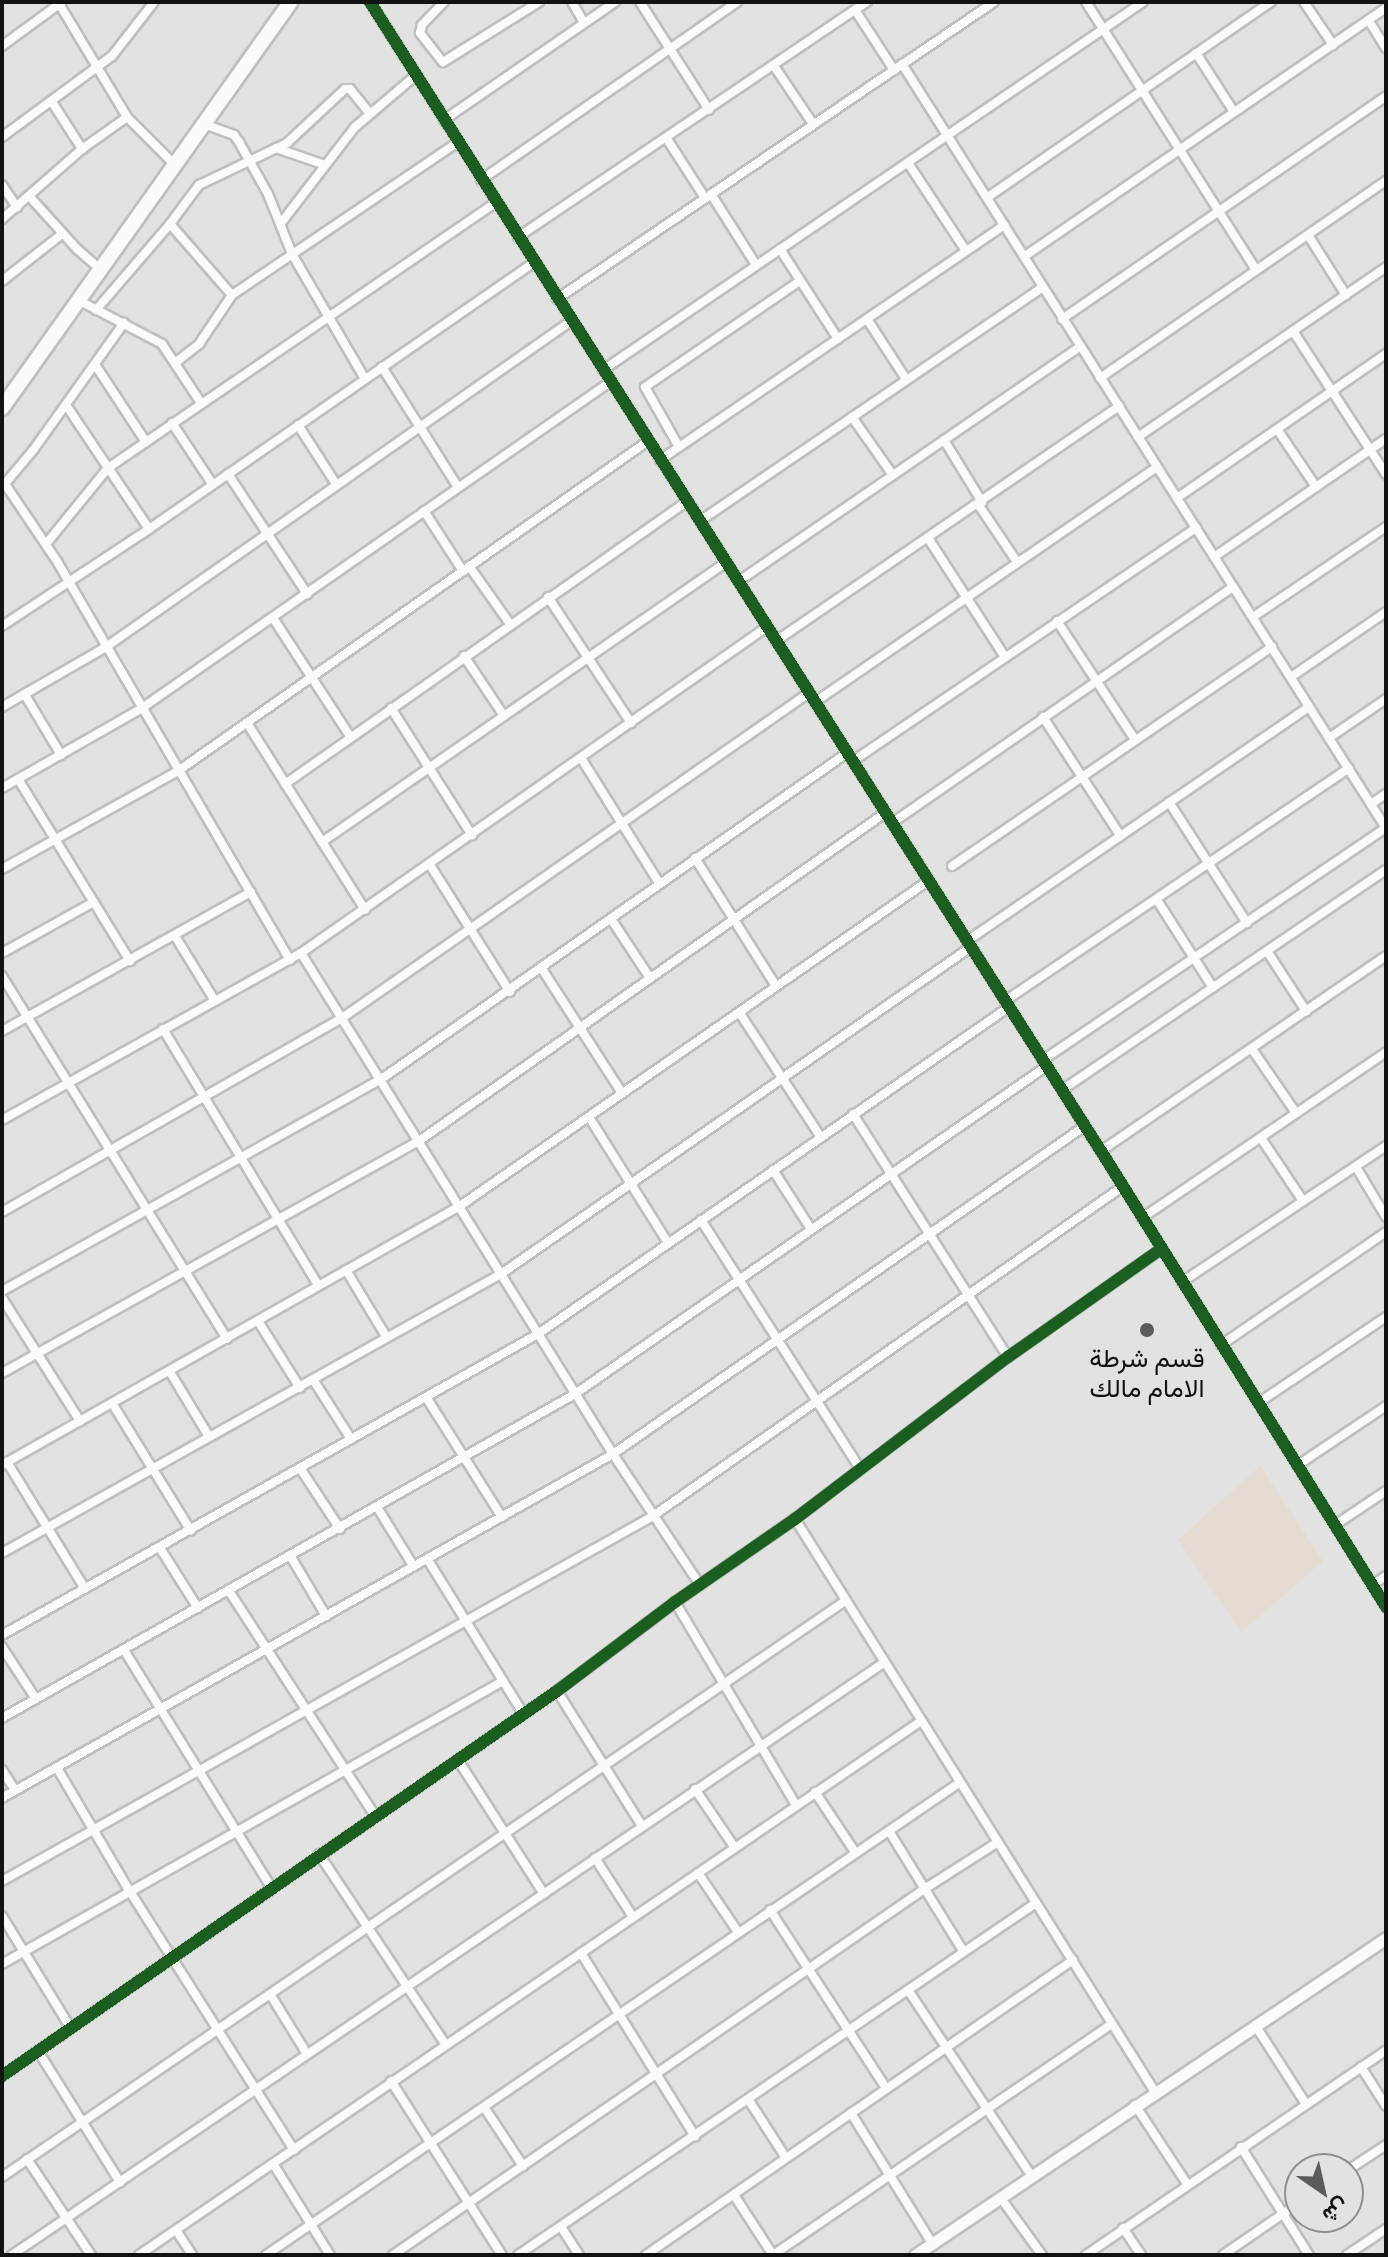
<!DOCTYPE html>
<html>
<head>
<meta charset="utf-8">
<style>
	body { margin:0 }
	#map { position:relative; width:1388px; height:2257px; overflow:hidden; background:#e2e2e2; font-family:"IBM Plex Sans",Vazirmatn,sans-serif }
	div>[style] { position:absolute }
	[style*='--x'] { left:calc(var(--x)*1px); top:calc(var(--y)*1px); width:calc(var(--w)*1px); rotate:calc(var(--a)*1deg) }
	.education>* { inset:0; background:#e4dbd1 }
	.roads { filter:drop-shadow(2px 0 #bfbfc0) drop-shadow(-2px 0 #bfbfc0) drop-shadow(0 2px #bfbfc0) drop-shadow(0 -2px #bfbfc0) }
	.street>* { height:8px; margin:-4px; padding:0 4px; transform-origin:4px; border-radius:4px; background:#fbfbfb }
	.secondary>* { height:11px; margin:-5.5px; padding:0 5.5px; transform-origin:5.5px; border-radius:5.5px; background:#fbfbfb }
	.highway>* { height:14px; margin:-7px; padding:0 7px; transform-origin:7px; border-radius:7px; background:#fbfbfb }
	.cycleway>* { height:12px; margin:-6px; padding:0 6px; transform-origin:6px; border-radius:6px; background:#1b5e20 }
	.dots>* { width:22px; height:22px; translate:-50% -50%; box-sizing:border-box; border:4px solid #e1e2e3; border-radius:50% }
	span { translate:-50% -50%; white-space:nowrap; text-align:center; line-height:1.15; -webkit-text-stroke:8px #e1e2e3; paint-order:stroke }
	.poi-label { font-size:26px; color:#121212 }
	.frame { position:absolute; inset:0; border:4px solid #121212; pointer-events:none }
	.north { position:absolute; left:1284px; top:2153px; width:80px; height:80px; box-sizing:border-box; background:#e1e2e3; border:2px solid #8e8f8f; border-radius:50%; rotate:146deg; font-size:22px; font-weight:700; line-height:32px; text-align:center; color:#121212 }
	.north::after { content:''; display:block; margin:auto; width:28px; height:36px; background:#5b5b5b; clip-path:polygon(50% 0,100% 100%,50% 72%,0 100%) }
</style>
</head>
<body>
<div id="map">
	<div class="education">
		<div style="clip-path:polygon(1260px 1466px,1323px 1561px,1241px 1632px,1178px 1540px)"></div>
	</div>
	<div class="roads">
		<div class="street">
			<div style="--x:58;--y:2;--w:134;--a:59"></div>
			<div style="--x:127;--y:117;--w:68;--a:45"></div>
			<div style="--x:370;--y:2;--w:1362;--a:57.54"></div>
			<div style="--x:1101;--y:1151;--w:538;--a:57.99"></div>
			<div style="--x:444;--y:2;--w:32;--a:134"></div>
			<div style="--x:422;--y:25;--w:8;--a:104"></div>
			<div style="--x:420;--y:33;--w:37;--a:52"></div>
			<div style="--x:443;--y:62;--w:113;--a:-32"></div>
			<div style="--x:572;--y:2;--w:24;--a:60"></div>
			<div style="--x:640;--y:2;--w:128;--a:57.4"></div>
			<div style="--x:1086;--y:2;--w:317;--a:57.6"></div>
			<div style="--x:1304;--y:2;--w:52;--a:56"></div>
			<div style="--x:855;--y:10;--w:72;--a:57"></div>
			<div style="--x:1369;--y:21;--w:32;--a:58"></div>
			<div style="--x:2;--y:46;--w:74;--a:-36.3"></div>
			<div style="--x:1196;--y:53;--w:70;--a:57.2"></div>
			<div style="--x:902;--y:64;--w:904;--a:57.65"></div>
			<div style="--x:774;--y:66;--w:70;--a:56.1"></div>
			<div style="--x:52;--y:102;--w:56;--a:57.4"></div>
			<div style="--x:444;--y:120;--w:208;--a:-34.6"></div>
			<div style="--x:204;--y:124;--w:32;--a:20"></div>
			<div style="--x:234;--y:135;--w:9;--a:54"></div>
			<div style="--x:239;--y:142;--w:60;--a:60.9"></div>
			<div style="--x:268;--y:194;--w:65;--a:68.2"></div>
			<div style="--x:292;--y:254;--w:145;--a:59.7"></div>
			<div style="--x:2;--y:137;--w:137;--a:-36.4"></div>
			<div style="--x:112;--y:56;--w:68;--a:-52.1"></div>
			<div style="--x:667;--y:139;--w:70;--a:57.2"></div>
			<div style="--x:276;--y:148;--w:52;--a:19.1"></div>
			<div style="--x:908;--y:163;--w:105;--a:56.6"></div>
			<div style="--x:481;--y:180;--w:312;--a:-34.8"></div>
			<div style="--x:2;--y:185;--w:27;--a:56"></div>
			<div style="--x:711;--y:194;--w:84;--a:57.6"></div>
			<div style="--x:30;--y:197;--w:70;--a:47.9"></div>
			<div style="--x:77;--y:249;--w:30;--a:41"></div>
			<div style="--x:988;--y:197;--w:344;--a:-34.6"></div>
			<div style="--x:2;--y:219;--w:106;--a:-41.2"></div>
			<div style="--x:82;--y:149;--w:55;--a:-35.4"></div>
			<div style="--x:281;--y:223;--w:121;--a:-52.4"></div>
			<div style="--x:355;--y:127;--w:79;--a:-40.4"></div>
			<div style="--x:170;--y:224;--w:94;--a:48.9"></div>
			<div style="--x:1308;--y:235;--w:71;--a:57.7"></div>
			<div style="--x:518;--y:237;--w:421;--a:-34"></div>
			<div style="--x:780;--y:249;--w:107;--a:57.2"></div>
			<div style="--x:1025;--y:256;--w:438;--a:-34.5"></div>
			<div style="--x:2;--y:281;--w:76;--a:-38.1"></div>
			<div style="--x:557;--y:299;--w:528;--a:-34.2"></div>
			<div style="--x:78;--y:300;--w:95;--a:27.6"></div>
			<div style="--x:162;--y:344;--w:71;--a:56.5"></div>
			<div style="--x:96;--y:310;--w:113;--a:-49.3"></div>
			<div style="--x:170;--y:224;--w:49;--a:-53.4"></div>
			<div style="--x:199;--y:185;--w:98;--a:-25.5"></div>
			<div style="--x:287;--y:143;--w:79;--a:-43"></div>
			<div style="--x:345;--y:89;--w:5;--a:0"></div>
			<div style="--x:350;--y:89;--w:32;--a:51"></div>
			<div style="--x:867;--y:319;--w:72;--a:57"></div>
			<div style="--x:1062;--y:319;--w:393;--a:-34.5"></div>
			<div style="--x:1293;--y:331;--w:171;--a:57"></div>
			<div style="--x:175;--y:363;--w:31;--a:-38"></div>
			<div style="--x:199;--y:344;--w:59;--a:-56"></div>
			<div style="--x:232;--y:295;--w:273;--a:-34.1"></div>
			<div style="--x:96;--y:366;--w:91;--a:56.7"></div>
			<div style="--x:382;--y:367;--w:142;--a:57.7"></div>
			<div style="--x:603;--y:370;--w:653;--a:-34.27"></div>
			<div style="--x:1100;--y:378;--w:347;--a:-34.6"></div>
			<div style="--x:66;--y:405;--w:149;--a:56.2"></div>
			<div style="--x:852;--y:417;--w:70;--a:54.9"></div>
			<div style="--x:172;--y:423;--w:74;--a:56.5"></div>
			<div style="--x:298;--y:425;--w:70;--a:57.2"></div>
			<div style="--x:1277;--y:429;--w:70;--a:56.1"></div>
			<div style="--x:1138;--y:437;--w:301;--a:-34.4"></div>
			<div style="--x:944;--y:440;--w:73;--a:58.5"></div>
			<div style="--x:679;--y:447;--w:69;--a:-119.5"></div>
			<div style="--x:645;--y:387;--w:188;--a:-34.4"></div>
			<div style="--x:660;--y:460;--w:417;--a:-34.3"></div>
			<div style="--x:228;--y:474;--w:144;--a:56.6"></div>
			<div style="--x:5;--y:484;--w:95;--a:56.1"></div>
			<div style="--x:58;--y:563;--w:460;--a:59.7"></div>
			<div style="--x:3;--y:486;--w:48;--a:-50"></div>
			<div style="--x:34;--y:449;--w:155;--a:-54.5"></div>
			<div style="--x:1177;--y:498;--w:254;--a:-34.6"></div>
			<div style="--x:978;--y:504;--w:70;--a:56.1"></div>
			<div style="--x:424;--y:511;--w:72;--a:57"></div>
			<div style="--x:700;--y:521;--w:415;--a:-34.3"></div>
			<div style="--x:928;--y:538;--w:142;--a:57.1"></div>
			<div style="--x:46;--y:544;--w:98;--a:-50.8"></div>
			<div style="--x:108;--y:468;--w:470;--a:-34.4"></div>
			<div style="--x:1214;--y:557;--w:209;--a:-34.5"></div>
			<div style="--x:469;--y:566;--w:71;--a:54.7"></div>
			<div style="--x:739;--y:581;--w:414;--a:-34.5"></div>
			<div style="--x:548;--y:597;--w:151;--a:56.6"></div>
			<div style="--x:1253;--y:617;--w:161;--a:-34.1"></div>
			<div style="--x:273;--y:618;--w:141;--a:56.9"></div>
			<div style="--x:1057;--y:621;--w:140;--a:56.7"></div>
			<div style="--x:2;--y:626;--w:176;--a:-33.4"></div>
			<div style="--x:149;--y:529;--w:469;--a:-34.7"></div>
			<div style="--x:776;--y:641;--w:416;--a:-34.4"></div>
			<div style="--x:464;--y:656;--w:72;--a:56.3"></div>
			<div style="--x:1291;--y:677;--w:115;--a:-34.4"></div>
			<div style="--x:25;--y:695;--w:70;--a:59"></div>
			<div style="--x:815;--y:702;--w:415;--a:-34.5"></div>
			<div style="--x:2;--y:707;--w:120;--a:-30"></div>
			<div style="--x:106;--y:647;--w:568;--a:-35.03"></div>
			<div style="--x:391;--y:708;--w:151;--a:57.5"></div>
			<div style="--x:1043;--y:717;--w:141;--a:56.9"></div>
			<div style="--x:247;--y:723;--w:221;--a:57.7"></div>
			<div style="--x:1329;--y:738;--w:69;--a:-34.4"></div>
			<div style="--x:581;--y:758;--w:147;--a:58"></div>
			<div style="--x:853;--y:761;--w:415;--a:-34.2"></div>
			<div style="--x:18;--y:779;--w:214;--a:58.4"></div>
			<div style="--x:285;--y:784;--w:492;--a:-35.1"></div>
			<div style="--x:2;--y:788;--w:161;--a:-29.7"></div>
			<div style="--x:142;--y:708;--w:570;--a:-34.86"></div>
			<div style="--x:1169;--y:802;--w:144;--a:57.2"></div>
			<div style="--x:1371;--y:804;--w:18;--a:-34"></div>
			<div style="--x:892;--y:823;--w:415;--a:-34.7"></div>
			<div style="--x:322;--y:842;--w:492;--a:-34.7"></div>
			<div style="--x:695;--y:858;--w:151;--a:57.7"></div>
			<div style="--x:430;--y:865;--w:150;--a:57.8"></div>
			<div style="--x:952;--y:866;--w:388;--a:-34.4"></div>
			<div style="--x:2;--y:869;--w:201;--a:-29.1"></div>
			<div style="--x:178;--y:771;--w:574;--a:-35.07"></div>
			<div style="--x:1157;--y:900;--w:104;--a:57.5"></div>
			<div style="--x:611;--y:919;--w:71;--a:56.5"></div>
			<div style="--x:175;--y:936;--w:76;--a:58.4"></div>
			<div style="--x:967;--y:941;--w:414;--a:-34.4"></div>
			<div style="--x:1267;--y:951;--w:72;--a:57"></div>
			<div style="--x:2;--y:953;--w:105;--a:-29"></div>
			<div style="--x:301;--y:953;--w:590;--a:58.09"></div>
			<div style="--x:613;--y:1454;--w:157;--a:56.4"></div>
			<div style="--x:542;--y:969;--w:148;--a:57.2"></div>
			<div style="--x:2;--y:976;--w:427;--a:58.2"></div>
			<div style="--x:1005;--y:1001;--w:415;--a:-34.1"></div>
			<div style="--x:739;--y:1012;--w:148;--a:56.8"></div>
			<div style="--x:163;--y:1029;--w:299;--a:58.8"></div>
			<div style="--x:2;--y:1031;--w:285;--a:-29.2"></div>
			<div style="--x:1252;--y:1049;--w:78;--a:55.5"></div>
			<div style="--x:1043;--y:1060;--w:414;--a:-34.1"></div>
			<div style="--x:1062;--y:1090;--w:392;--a:-34.2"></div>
			<div style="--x:853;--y:1114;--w:288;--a:57.5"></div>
			<div style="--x:589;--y:1117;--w:149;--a:57.9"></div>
			<div style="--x:2;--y:1120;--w:342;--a:-29.2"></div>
			<div style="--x:301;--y:953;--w:569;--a:-34.98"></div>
			<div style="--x:1261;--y:1138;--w:76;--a:56.3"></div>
			<div style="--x:1101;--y:1151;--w:345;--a:-34.4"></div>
			<div style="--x:1356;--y:1167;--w:58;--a:59"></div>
			<div style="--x:773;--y:1170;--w:70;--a:57.2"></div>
			<div style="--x:2;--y:1212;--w:391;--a:-29.7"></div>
			<div style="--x:342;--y:1018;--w:569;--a:-34.84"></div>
			<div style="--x:1142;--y:1218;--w:295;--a:-34.2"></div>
			<div style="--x:701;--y:1220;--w:295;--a:57.4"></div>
			<div style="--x:346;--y:1270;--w:79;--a:58.9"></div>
			<div style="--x:1182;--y:1282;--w:245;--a:-33.7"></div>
			<div style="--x:2;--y:1291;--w:433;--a:-29.2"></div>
			<div style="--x:380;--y:1080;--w:570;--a:-35"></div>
			<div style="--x:2;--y:1298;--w:146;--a:57.6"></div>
			<div style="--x:258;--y:1321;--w:79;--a:57.9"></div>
			<div style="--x:1221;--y:1345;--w:200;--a:-34.4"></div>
			<div style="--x:170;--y:1372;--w:74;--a:58.9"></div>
			<div style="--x:2;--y:1373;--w:477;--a:-29.1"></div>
			<div style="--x:419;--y:1141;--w:570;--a:-35.14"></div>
			<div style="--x:314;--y:1381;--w:69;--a:57.5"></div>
			<div style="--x:426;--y:1397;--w:142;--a:57.7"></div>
			<div style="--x:112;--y:1403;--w:150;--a:58.3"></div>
			<div style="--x:1258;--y:1403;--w:154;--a:-33.9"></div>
			<div style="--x:7;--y:1462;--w:149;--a:58.4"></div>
			<div style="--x:2;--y:1465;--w:526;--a:-29.49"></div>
			<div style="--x:460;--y:1206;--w:570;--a:-34.78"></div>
			<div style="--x:1298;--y:1465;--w:106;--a:-33.8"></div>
			<div style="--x:300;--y:1468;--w:73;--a:56.7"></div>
			<div style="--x:377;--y:1507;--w:70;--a:58.3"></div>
			<div style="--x:795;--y:1519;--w:677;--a:57.86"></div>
			<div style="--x:1335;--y:1525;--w:61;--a:-33.7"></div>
			<div style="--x:160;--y:1548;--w:71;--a:57.7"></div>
			<div style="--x:2;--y:1553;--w:572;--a:-29.21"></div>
			<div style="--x:501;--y:1274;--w:573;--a:-34.83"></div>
			<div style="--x:291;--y:1557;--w:69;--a:59.3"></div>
			<div style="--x:1372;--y:1585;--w:17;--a:-33"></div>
			<div style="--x:229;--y:1591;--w:268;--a:57"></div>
			<div style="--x:675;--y:1602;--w:236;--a:59.2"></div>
			<div style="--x:2;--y:1635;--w:615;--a:-29.32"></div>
			<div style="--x:538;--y:1334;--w:573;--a:-34.77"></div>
			<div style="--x:2;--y:1647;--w:62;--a:56.8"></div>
			<div style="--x:124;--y:1650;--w:279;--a:58.2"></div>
			<div style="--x:503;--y:1681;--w:39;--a:58"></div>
			<div style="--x:557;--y:1691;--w:160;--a:57.8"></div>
			<div style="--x:2;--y:1718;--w:658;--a:-29.49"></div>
			<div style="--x:575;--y:1394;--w:575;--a:-34.8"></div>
			<div style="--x:458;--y:1760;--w:159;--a:57.3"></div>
			<div style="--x:57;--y:1768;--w:142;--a:59.5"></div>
			<div style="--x:129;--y:1890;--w:308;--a:57.6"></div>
			<div style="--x:2;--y:1770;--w:24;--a:57"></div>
			<div style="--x:695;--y:1789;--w:71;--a:55.9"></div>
			<div style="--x:815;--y:1792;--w:72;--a:56.3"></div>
			<div style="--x:2;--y:1798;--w:701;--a:-29.38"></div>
			<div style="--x:613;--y:1454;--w:575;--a:-34.8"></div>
			<div style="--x:889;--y:1831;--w:141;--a:58.3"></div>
			<div style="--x:319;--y:1854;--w:228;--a:56.4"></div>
			<div style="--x:595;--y:1858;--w:70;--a:57.2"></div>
			<div style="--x:698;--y:1873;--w:71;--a:55.9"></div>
			<div style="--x:2;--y:1881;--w:746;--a:-29.28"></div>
			<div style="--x:653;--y:1516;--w:573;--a:-35.05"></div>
			<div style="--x:770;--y:1910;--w:212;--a:56.9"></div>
			<div style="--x:2;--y:1916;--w:130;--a:58.5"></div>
			<div style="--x:581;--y:1953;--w:216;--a:58.1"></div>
			<div style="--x:2;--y:1964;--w:575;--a:-29.46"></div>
			<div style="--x:503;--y:1681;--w:142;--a:-121.8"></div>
			<div style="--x:908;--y:1990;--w:222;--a:56.4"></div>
			<div style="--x:270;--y:1994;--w:70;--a:58.3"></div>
			<div style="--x:1255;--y:2025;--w:94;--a:57.2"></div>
			<div style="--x:38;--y:2051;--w:155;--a:58"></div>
			<div style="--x:1361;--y:2067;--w:46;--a:57.3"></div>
			<div style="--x:2;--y:2076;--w:675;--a:-34.75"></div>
			<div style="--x:557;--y:1691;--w:148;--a:-37"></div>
			<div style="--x:675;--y:1602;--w:146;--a:-34.7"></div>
			<div style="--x:795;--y:1519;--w:268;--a:-37.3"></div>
			<div style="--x:1008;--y:1357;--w:187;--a:-35.2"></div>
			<div style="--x:391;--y:2081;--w:206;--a:57.5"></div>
			<div style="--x:748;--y:2099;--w:70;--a:57.2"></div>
			<div style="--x:1135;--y:2105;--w:95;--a:56.6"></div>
			<div style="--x:484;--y:2107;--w:71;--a:56.5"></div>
			<div style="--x:851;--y:2113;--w:153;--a:58.1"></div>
			<div style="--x:1241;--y:2147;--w:128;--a:57.8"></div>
			<div style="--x:27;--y:2159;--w:115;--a:56.3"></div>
			<div style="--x:274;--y:2165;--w:106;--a:58.1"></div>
			<div style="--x:1348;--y:2170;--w:45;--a:-33.3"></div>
			<div style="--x:2;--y:2177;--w:1021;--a:-34.34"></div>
			<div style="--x:734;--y:2195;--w:72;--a:57"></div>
			<div style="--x:1000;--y:2197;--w:72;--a:54.1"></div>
			<div style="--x:561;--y:2227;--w:33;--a:57"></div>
			<div style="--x:1123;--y:2228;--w:32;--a:56"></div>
			<div style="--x:176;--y:2230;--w:30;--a:57"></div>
			<div style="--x:12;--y:2255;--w:1055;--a:-34.19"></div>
			<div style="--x:139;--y:2255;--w:947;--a:-34.33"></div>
			<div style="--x:266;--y:2255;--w:838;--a:-34.26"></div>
			<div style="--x:393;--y:2255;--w:647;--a:-34.55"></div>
			<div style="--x:926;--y:1888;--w:85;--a:-32.6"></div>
			<div style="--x:518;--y:2255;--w:626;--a:-34.2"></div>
			<div style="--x:646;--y:2255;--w:519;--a:-34.64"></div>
			<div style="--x:773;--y:2255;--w:410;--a:-34.3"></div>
			<div style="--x:1086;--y:2255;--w:363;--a:-34.3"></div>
			<div style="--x:1223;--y:2255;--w:93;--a:-34.5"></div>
			<div style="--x:1347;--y:2255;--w:47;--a:-33.7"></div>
		</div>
		<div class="secondary">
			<div style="--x:915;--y:2255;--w:568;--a:-33.94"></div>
		</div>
		<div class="highway">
			<div style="--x:2;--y:408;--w:498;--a:-54.6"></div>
		</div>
	</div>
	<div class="cycleway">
		<div style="--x:370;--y:2;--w:1362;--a:57.54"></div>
		<div style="--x:1101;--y:1151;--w:538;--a:57.99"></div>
		<div style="--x:2;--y:2076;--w:675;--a:-34.75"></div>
		<div style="--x:557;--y:1691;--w:148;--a:-37"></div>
		<div style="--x:675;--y:1602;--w:146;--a:-34.7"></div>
		<div style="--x:795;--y:1519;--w:268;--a:-37.3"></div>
		<div style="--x:1008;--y:1357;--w:187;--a:-35.2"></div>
	</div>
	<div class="dots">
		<div style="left:1147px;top:1330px;background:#5b5b5b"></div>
	</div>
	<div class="poi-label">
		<span style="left:1147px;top:1373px">قسم شرطة<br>الامام مالك</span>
	</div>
	<div class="frame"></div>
	<div class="north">ش</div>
</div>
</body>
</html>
